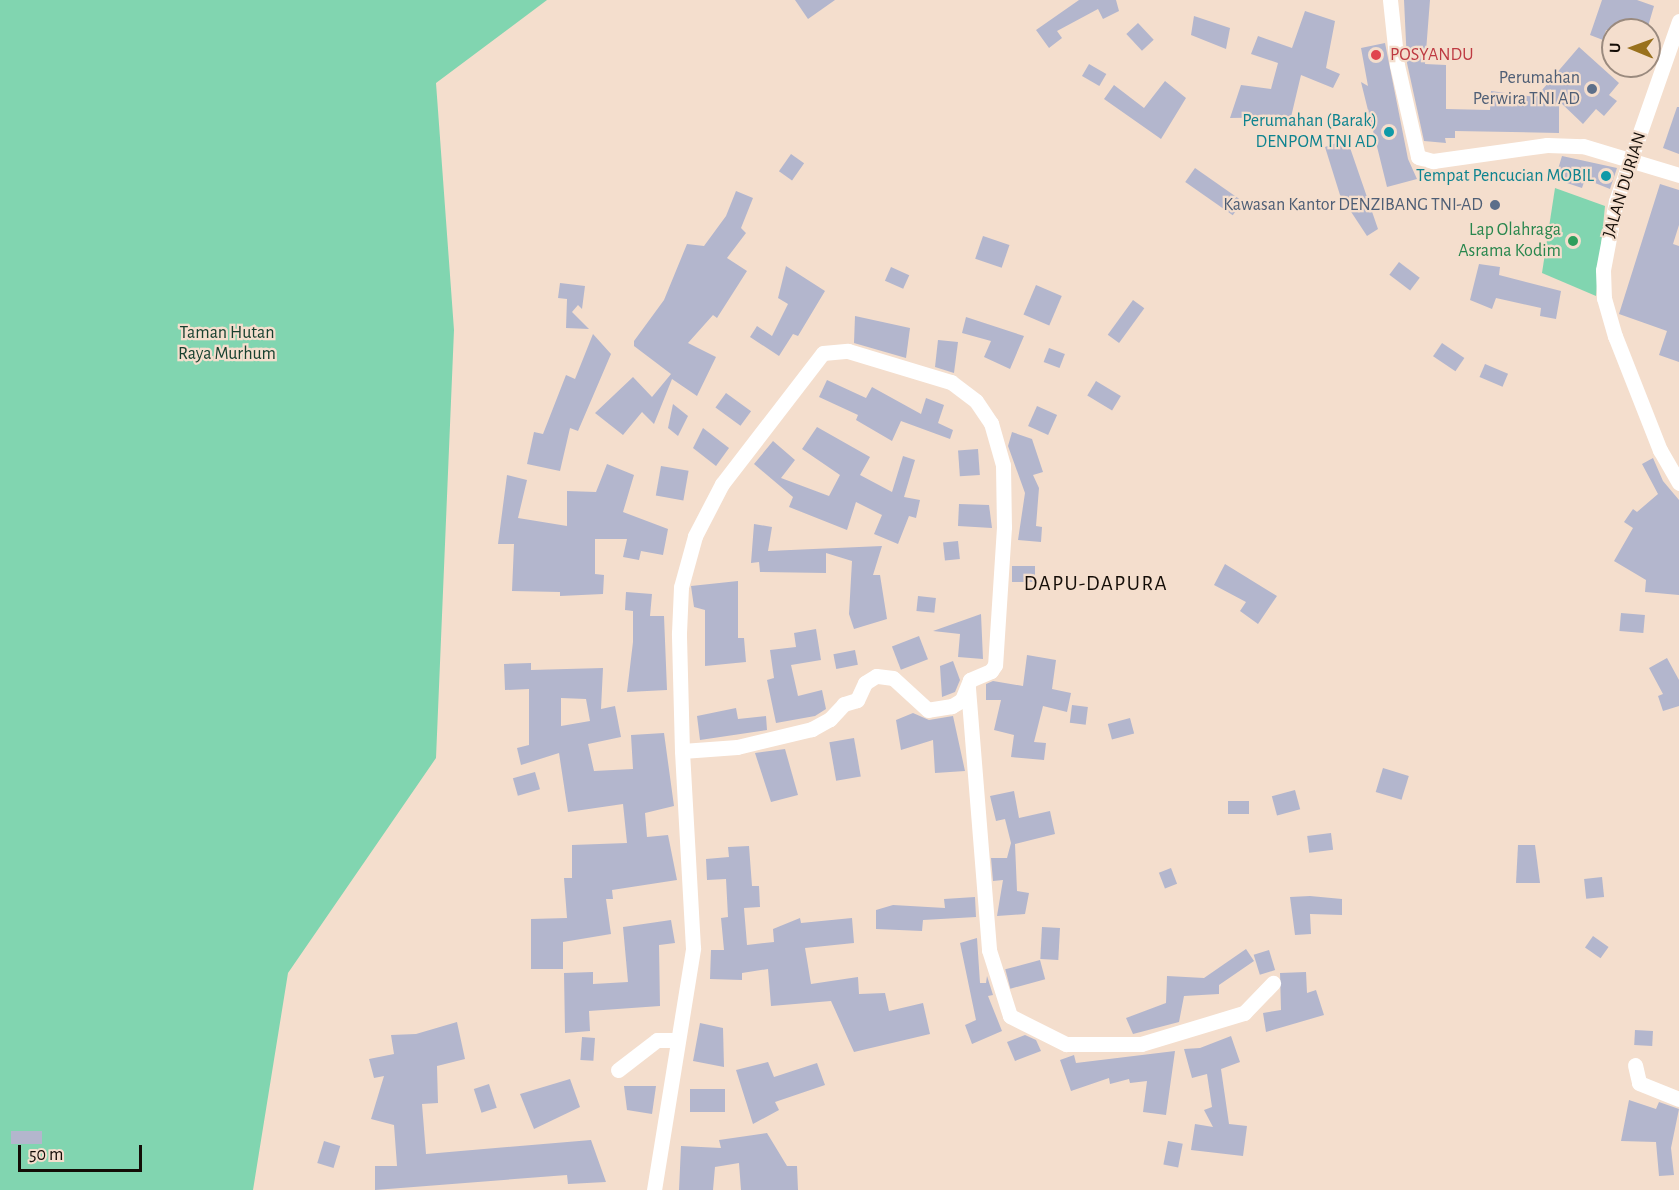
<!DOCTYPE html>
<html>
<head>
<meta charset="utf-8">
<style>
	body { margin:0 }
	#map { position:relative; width:1679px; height:1190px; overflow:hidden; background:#f4decd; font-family:"Alegreya Sans",sans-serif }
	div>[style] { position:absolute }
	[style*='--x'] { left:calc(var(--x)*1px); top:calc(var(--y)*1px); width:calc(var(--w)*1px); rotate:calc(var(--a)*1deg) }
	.green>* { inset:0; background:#81d5b0 }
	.building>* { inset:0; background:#b3b6cd; transform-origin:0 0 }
	.minor>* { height:15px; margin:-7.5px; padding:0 7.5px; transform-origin:7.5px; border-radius:7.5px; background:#fff }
	.dots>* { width:16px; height:16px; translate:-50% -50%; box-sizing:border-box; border:3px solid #f4decd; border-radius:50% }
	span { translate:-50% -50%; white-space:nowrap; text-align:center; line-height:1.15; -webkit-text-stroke:4.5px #f4decd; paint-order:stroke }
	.health-label { font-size:18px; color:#be3a42 }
	.left { translate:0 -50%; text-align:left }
	.service-label { font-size:18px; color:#4e5e75 }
	.right { translate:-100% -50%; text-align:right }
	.culture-label { font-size:18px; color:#0d838f }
	.street-label { font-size:18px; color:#140d07 }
	.leisure-label { font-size:18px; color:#27864d }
	.park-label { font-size:18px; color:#17402f }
	.quarter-label { font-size:21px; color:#140d07; letter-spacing:1.5px }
	.north { position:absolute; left:1601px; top:18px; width:60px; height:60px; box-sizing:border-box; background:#f4decd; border:2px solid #9a8a7e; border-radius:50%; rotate:271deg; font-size:16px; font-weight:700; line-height:24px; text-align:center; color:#140d07 }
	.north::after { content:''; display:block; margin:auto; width:21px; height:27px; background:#99711d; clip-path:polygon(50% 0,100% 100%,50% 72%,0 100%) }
	.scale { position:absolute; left:18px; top:1145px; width:124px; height:27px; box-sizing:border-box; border:3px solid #140d07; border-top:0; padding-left:8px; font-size:18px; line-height:21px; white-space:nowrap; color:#140d07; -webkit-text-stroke:4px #f4decd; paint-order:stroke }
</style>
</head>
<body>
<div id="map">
	<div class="green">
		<div style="clip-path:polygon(0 0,547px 0,436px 83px,454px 330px,436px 758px,288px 973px,253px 1190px,0 1190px)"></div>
		<div style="clip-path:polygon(1555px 188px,1605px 206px,1596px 296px,1542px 273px)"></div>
	</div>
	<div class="building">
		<div style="clip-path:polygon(795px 0,835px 0,808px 19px)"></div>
		<div style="clip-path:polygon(1079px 0,1116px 0,1119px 11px,1103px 19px,1098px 9px,1057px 31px,1062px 38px,1049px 48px,1036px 30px)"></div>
		<div style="clip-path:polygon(1404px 0,1430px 0,1425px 64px,1446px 65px,1446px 109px,1490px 110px,1491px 91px,1536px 97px,1579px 47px,1619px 83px,1609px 95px,1617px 101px,1604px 116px,1596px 109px,1583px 124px,1559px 101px,1559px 133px,1455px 131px,1455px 138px,1445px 138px,1446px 143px,1424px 141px,1407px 63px)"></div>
		<div style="clip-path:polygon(1602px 0,1637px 0,1654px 6px,1647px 30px,1606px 30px,1603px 40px,1590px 35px)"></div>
		<div style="clip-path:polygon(1305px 11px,1335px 21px,1326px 68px,1340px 74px,1333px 88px,1301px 75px,1291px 117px,1230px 118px,1241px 85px,1271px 89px,1278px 63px,1251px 54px,1258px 36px,1292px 48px)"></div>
		<div style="clip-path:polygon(1194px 16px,1230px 28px,1226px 49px,1191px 35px)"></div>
		<div style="left:1138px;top:23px;width:23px;height:16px;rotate:47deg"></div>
		<div style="clip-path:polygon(1385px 43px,1408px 159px,1417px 179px,1387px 187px,1361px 82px,1368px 86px,1361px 48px)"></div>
		<div style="left:1089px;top:64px;width:20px;height:14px;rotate:30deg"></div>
		<div style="clip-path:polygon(1165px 81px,1186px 98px,1161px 139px,1104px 99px,1114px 85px,1144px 108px)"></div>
		<div style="clip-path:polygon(1677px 107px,1679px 107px,1679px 154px,1663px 148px)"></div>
		<div style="clip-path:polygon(1347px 139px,1378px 229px,1367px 236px,1340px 195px,1325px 147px)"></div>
		<div style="left:791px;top:154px;width:16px;height:21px;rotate:35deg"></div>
		<div style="clip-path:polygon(1562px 156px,1617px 168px,1610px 189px,1585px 179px,1582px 188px,1555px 179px)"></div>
		<div style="left:1195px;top:168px;width:58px;height:17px;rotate:35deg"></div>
		<div style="clip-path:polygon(1660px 184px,1679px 190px,1679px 225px,1673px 244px,1679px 246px,1679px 362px,1659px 355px,1667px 331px,1619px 314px)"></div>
		<div style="clip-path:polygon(736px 191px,753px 198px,741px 228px,746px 233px,727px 258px,747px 271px,717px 318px,713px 315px,688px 343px,716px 357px,697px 396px,672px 379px,654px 424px,642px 412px,623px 435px,595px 413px,633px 377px,652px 397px,671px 374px,634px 346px,634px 341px,664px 300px,687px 244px,704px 246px,726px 216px)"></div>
		<div style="left:983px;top:236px;width:28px;height:24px;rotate:19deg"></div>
		<div style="left:1399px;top:262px;width:26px;height:16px;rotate:37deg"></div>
		<div style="clip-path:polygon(1479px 264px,1500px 267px,1499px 275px,1561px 291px,1556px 319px,1540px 316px,1541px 308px,1496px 298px,1492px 309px,1470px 300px)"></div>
		<div style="clip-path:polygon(786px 266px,825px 291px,798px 336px,793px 334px,779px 356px,750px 337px,757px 326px,772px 336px,788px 304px,778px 298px)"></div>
		<div style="left:891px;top:267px;width:20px;height:15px;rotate:24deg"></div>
		<div style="clip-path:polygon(560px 283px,585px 286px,582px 309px,578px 305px,572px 312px,589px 329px,566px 328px,567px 299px,558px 298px)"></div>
		<div style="left:1036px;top:285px;width:28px;height:32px;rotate:23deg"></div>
		<div style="left:1133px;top:300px;width:14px;height:43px;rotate:36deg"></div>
		<div style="clip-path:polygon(855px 316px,910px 328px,906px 358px,854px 343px)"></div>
		<div style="clip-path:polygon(966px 317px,1024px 336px,1010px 369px,984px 357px,991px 341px,962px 333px)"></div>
		<div style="clip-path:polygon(593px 334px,611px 354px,578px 431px,570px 428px,560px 471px,527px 464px,534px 432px,543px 434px,566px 375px,575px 379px)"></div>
		<div style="clip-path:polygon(938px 340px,958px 342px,954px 373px,935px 367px)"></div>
		<div style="left:1442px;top:343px;width:27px;height:16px;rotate:34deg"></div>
		<div style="left:1049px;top:348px;width:17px;height:15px;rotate:21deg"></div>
		<div style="left:1485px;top:364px;width:25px;height:14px;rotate:23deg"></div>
		<div style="clip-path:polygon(827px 380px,866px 398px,872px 387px,921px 414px,926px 398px,944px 405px,938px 423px,953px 430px,950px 439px,901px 421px,892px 441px,856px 420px,858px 415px,819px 397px)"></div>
		<div style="left:1096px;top:381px;width:29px;height:17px;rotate:31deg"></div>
		<div style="left:726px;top:393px;width:31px;height:18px;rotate:36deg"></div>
		<div style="clip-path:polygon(673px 404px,688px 416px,678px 436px,668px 428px)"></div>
		<div style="left:1037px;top:406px;width:22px;height:22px;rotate:24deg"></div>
		<div style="clip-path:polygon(817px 427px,870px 457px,860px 475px,892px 492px,903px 456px,915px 460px,904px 497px,920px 500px,916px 518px,909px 516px,898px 544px,874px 534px,882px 515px,856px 502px,847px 530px,789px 507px,793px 497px,754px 464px,773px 441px,795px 460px,781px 478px,829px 496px,840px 475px,802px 449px)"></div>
		<div style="clip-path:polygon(703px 428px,729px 448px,716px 466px,693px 448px)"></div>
		<div style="clip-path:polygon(1012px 432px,1032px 439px,1043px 472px,1033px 475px,1039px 488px,1036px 526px,1042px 527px,1041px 542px,1018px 540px,1025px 493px,1008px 446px)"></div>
		<div style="left:978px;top:449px;width:26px;height:20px;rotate:86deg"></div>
		<div style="clip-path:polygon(1653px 458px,1663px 481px,1679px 500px,1679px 595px,1645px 592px,1646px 580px,1614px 561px,1633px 528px,1624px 522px,1633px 509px,1637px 512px,1658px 494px,1642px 464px)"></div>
		<div style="clip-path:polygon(607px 464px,634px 475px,623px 512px,668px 529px,663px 555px,641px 551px,639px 560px,623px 557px,627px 539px,595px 539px,595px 574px,604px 575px,603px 594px,560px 596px,560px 592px,512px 591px,514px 544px,498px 544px,507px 475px,527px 480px,518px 518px,567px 526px,567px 491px,596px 492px)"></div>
		<div style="left:661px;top:466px;width:28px;height:30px;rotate:10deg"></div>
		<div style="clip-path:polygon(959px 504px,989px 505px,992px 528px,958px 526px)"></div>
		<div style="clip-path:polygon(754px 524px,772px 527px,768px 551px,882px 546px,873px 575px,880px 575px,887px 619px,854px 629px,849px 614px,852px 561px,826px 553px,826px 573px,760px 572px,759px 562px,751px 563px)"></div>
		<div style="left:958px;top:541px;width:18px;height:15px;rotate:84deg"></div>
		<div style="clip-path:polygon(1225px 564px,1277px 596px,1258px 624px,1240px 611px,1246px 602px,1214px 585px)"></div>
		<div style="left:1012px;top:566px;width:23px;height:16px"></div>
		<div style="clip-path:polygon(738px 581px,738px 638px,744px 638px,746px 662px,705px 666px,705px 610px,694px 607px,691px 586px)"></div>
		<div style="clip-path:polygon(626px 592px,652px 594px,650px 616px,664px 616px,667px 690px,627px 692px,633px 642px,633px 611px,625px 610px)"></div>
		<div style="left:918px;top:596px;width:18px;height:15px;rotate:6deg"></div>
		<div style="left:1621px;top:613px;width:24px;height:18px;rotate:5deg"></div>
		<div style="clip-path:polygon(981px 614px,983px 659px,958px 657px,960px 634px,933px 631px)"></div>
		<div style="clip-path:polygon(816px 629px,821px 660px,791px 665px,798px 696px,822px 690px,826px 709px,815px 716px,776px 723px,767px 680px,774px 678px,770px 650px,796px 647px,794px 633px)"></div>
		<div style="left:919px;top:636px;width:25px;height:29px;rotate:69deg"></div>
		<div style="left:855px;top:650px;width:15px;height:22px;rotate:79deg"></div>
		<div style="clip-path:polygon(1027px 655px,1056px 660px,1052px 689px,1071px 693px,1067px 712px,1043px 706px,1034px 742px,1046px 743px,1044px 760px,1011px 757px,1014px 735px,994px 730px,1001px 700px,986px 700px,986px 684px,993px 681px,1023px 686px)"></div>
		<div style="clip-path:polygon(1667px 658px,1679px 680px,1679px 706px,1663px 711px,1658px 696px,1663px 694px,1649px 668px)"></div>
		<div style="clip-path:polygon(953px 661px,960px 680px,955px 692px,942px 697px,940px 666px)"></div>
		<div style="clip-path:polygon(evenodd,531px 663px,531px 670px,603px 668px,601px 709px,615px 706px,621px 737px,588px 744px,594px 771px,633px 769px,631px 735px,664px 733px,674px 806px,645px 813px,647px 837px,668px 835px,677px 880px,612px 890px,613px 899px,606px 899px,611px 934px,563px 942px,563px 969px,531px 969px,531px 919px,567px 918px,564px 878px,572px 878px,572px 845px,627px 843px,623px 804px,568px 812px,559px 753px,521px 765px,517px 748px,529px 745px,529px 689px,505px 690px,504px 664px,531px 663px,561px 698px,586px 699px,590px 721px,561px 726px,561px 698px)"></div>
		<div style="left:1072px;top:705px;width:16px;height:18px;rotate:7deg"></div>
		<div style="clip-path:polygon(736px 708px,738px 719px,766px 716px,767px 730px,700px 740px,697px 716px)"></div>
		<div style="clip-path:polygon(913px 713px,929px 720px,953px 716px,965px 771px,935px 773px,933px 740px,901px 750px,896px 720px)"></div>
		<div style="left:1130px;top:718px;width:16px;height:23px;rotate:75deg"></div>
		<div style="left:854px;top:738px;width:39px;height:25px;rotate:80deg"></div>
		<div style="clip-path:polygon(785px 749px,798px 795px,771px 802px,755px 753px)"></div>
		<div style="left:1383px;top:768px;width:27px;height:25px;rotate:17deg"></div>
		<div style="left:535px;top:772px;width:18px;height:23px;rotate:74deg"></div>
		<div style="left:1295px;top:790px;width:20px;height:24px;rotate:75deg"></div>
		<div style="clip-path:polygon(1014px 791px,1019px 818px,1050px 811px,1055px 834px,1015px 844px,1017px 891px,1029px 893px,1025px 914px,997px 916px,1003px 880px,993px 881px,991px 858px,1007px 858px,1011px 843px,1005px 819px,996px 821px,990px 796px)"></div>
		<div style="left:1228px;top:801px;width:21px;height:13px"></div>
		<div style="left:1331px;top:833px;width:17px;height:24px;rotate:83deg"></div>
		<div style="clip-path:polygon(1518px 845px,1535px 845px,1540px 883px,1516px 883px)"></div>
		<div style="clip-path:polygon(749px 846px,752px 886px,759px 886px,760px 907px,744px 908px,747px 945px,774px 942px,773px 929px,800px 918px,801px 923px,852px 918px,854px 943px,805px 948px,811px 984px,858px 977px,859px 994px,885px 993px,889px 1011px,923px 1003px,930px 1034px,854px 1052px,831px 1001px,771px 1006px,768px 969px,742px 973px,742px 980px,710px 979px,711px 950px,724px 950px,721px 918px,728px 917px,726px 879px,707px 880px,706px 859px,729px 857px,728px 847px)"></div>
		<div style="left:1171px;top:868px;width:17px;height:13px;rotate:69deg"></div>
		<div style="left:1602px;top:877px;width:20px;height:18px;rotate:84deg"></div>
		<div style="clip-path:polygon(1310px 896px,1342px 899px,1342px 915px,1310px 914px,1311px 934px,1295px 935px,1290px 897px)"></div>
		<div style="clip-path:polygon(975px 897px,976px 917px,923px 920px,922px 931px,876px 929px,876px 910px,893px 905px,945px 908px,944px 899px)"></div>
		<div style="clip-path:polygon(671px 920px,675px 943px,659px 945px,660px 1006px,589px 1011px,590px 1031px,565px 1033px,564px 973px,593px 972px,593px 984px,628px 982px,623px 927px)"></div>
		<div style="left:1042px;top:927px;width:18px;height:32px;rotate:3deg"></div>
		<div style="left:1593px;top:936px;width:19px;height:14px;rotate:35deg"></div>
		<div style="clip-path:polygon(977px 938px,980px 983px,986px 983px,987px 976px,993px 995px,988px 996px,1002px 1031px,972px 1044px,965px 1025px,976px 1020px,960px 943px)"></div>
		<div style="clip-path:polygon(1246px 949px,1254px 961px,1219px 985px,1219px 994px,1184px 996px,1179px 1022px,1133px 1034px,1126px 1018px,1166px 1003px,1167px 976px,1204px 978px)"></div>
		<div style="left:1269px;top:950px;width:21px;height:16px;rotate:73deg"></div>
		<div style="left:1040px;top:960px;width:20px;height:36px;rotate:75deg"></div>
		<div style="clip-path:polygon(1306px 972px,1307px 993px,1316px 990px,1324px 1015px,1266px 1032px,1263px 1013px,1281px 1010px,1280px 973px)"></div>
		<div style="clip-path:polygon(457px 1022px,465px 1059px,437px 1066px,438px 1103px,422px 1104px,426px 1154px,591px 1140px,606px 1182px,568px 1184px,567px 1175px,375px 1190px,375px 1166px,397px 1166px,394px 1125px,371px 1119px,384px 1076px,374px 1078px,369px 1059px,394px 1054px,391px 1035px,416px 1034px)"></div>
		<div style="clip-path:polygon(700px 1023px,723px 1028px,724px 1067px,693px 1061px)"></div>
		<div style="left:1635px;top:1030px;width:18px;height:15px;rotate:3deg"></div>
		<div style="clip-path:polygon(1025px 1035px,1036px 1040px,1041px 1051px,1015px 1061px,1007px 1042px)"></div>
		<div style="clip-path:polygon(1231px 1036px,1240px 1062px,1221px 1069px,1229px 1124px,1247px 1126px,1243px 1156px,1191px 1150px,1195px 1124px,1213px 1127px,1204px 1110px,1212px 1107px,1207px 1074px,1192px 1078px,1184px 1049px,1200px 1048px)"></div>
		<div style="left:582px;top:1037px;width:13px;height:23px;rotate:4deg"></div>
		<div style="clip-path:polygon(1175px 1051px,1166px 1115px,1143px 1112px,1147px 1081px,1130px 1083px,1129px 1079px,1110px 1084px,1109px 1078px,1071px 1091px,1060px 1060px,1074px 1055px,1076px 1063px)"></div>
		<div style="clip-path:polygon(768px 1062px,774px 1077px,817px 1063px,825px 1085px,775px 1102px,779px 1110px,753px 1124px,736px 1070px)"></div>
		<div style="clip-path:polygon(570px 1079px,580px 1107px,534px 1129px,520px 1094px)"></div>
		<div style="left:489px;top:1084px;width:25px;height:16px;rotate:72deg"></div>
		<div style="clip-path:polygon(624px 1086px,656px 1086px,652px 1114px,627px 1110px)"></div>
		<div style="left:725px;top:1089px;width:23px;height:35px;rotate:90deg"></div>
		<div style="clip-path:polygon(1629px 1100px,1656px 1109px,1659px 1102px,1679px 1109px,1671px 1148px,1674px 1175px,1659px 1176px,1656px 1142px,1621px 1141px)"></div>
		<div style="left:11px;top:1131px;width:31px;height:13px"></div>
		<div style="clip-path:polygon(767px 1133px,787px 1166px,797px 1166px,798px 1190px,741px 1190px,739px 1163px,715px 1167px,713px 1190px,679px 1190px,681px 1146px,721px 1148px,719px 1140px)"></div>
		<div style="left:324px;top:1141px;width:17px;height:23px;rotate:17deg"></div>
		<div style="left:1168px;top:1141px;width:15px;height:24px;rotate:11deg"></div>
	</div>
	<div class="minor">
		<div style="--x:1390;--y:0;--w:65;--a:83.9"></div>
		<div style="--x:1397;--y:65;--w:94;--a:77.1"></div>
		<div style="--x:1418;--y:157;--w:16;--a:15"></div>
		<div style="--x:1433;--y:161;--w:115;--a:-8"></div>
		<div style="--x:1547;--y:145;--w:36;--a:2"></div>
		<div style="--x:1583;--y:146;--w:100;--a:16.8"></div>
		<div style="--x:1679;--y:21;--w:191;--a:109.3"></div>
		<div style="--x:1616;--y:201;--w:70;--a:100.7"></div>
		<div style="--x:1603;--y:270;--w:28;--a:88"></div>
		<div style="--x:1604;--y:298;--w:40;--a:74"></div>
		<div style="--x:1615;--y:336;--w:123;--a:68.5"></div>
		<div style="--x:1660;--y:450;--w:38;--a:60"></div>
		<div style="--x:968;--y:688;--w:263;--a:85.4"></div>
		<div style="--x:989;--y:950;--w:69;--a:72.3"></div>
		<div style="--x:1010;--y:1016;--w:63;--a:26.6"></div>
		<div style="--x:1066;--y:1044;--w:75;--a:0"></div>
		<div style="--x:1141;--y:1044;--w:108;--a:-16.8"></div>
		<div style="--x:1244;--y:1013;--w:42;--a:-46"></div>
		<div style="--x:1635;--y:1065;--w:18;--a:77"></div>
		<div style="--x:1639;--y:1083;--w:43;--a:21.8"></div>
		<div style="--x:618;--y:1070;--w:49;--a:-37.6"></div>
		<div style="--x:657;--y:1040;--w:20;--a:0"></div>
		<div style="--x:654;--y:1190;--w:245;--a:-80.8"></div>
		<div style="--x:693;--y:948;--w:197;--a:-93.2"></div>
		<div style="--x:682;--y:751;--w:118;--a:-91.5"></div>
		<div style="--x:679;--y:633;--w:46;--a:-87.5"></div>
		<div style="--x:681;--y:587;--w:53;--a:-74.6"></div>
		<div style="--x:695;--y:536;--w:59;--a:-62.6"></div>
		<div style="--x:722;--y:484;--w:165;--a:-52.4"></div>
		<div style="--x:823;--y:353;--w:25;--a:-5"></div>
		<div style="--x:848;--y:351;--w:108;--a:16.8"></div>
		<div style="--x:951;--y:382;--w:31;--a:37"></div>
		<div style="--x:976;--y:401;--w:27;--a:56"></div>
		<div style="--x:991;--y:423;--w:44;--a:74.1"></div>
		<div style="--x:1003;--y:465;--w:62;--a:89.1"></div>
		<div style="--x:1004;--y:527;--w:138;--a:93.7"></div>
		<div style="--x:995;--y:665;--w:7;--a:124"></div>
		<div style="--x:991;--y:671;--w:23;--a:157"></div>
		<div style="--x:970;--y:680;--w:22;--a:112"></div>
		<div style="--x:962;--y:700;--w:12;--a:149"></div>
		<div style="--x:952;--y:706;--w:24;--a:171"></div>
		<div style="--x:928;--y:710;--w:47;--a:-137.6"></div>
		<div style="--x:893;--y:678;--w:17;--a:-173"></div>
		<div style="--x:876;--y:676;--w:13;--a:148"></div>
		<div style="--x:865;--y:683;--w:19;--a:115"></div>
		<div style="--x:857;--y:700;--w:14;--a:163"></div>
		<div style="--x:844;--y:704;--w:21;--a:133"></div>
		<div style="--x:830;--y:719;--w:21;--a:151"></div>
		<div style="--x:812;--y:729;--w:77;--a:166.5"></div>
		<div style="--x:737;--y:747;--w:55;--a:175.8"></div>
	</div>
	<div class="dots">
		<div style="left:1376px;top:55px;background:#e0444e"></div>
		<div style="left:1592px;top:89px;background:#5c6f8a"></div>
		<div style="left:1389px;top:132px;background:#0f9aa8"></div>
		<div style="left:1606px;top:176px;background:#0f9aa8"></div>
		<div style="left:1495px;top:205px;background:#5c6f8a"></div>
		<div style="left:1573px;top:241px;background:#2e9e5b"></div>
	</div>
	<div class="health-label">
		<span class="left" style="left:1390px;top:55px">POSYANDU</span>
	</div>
	<div class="service-label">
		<span class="right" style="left:1580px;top:89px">Perumahan<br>Perwira TNI AD</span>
		<span class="right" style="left:1483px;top:205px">Kawasan Kantor DENZIBANG TNI-AD</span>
	</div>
	<div class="culture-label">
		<span class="right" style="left:1377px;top:132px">Perumahan (Barak)<br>DENPOM TNI AD</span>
		<span class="right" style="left:1594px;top:176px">Tempat Pencucian MOBIL</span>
	</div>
	<div class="street-label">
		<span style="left:1625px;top:185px;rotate:-73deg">JALAN DURIAN</span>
	</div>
	<div class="leisure-label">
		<span class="right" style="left:1561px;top:241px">Lap Olahraga<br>Asrama Kodim</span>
	</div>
	<div class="park-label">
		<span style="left:227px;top:344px">Taman Hutan<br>Raya Murhum</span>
	</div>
	<div class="quarter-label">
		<span style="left:1096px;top:584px">DAPU-DAPURA</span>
	</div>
	<div class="north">U</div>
	<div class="scale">50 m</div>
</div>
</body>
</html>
